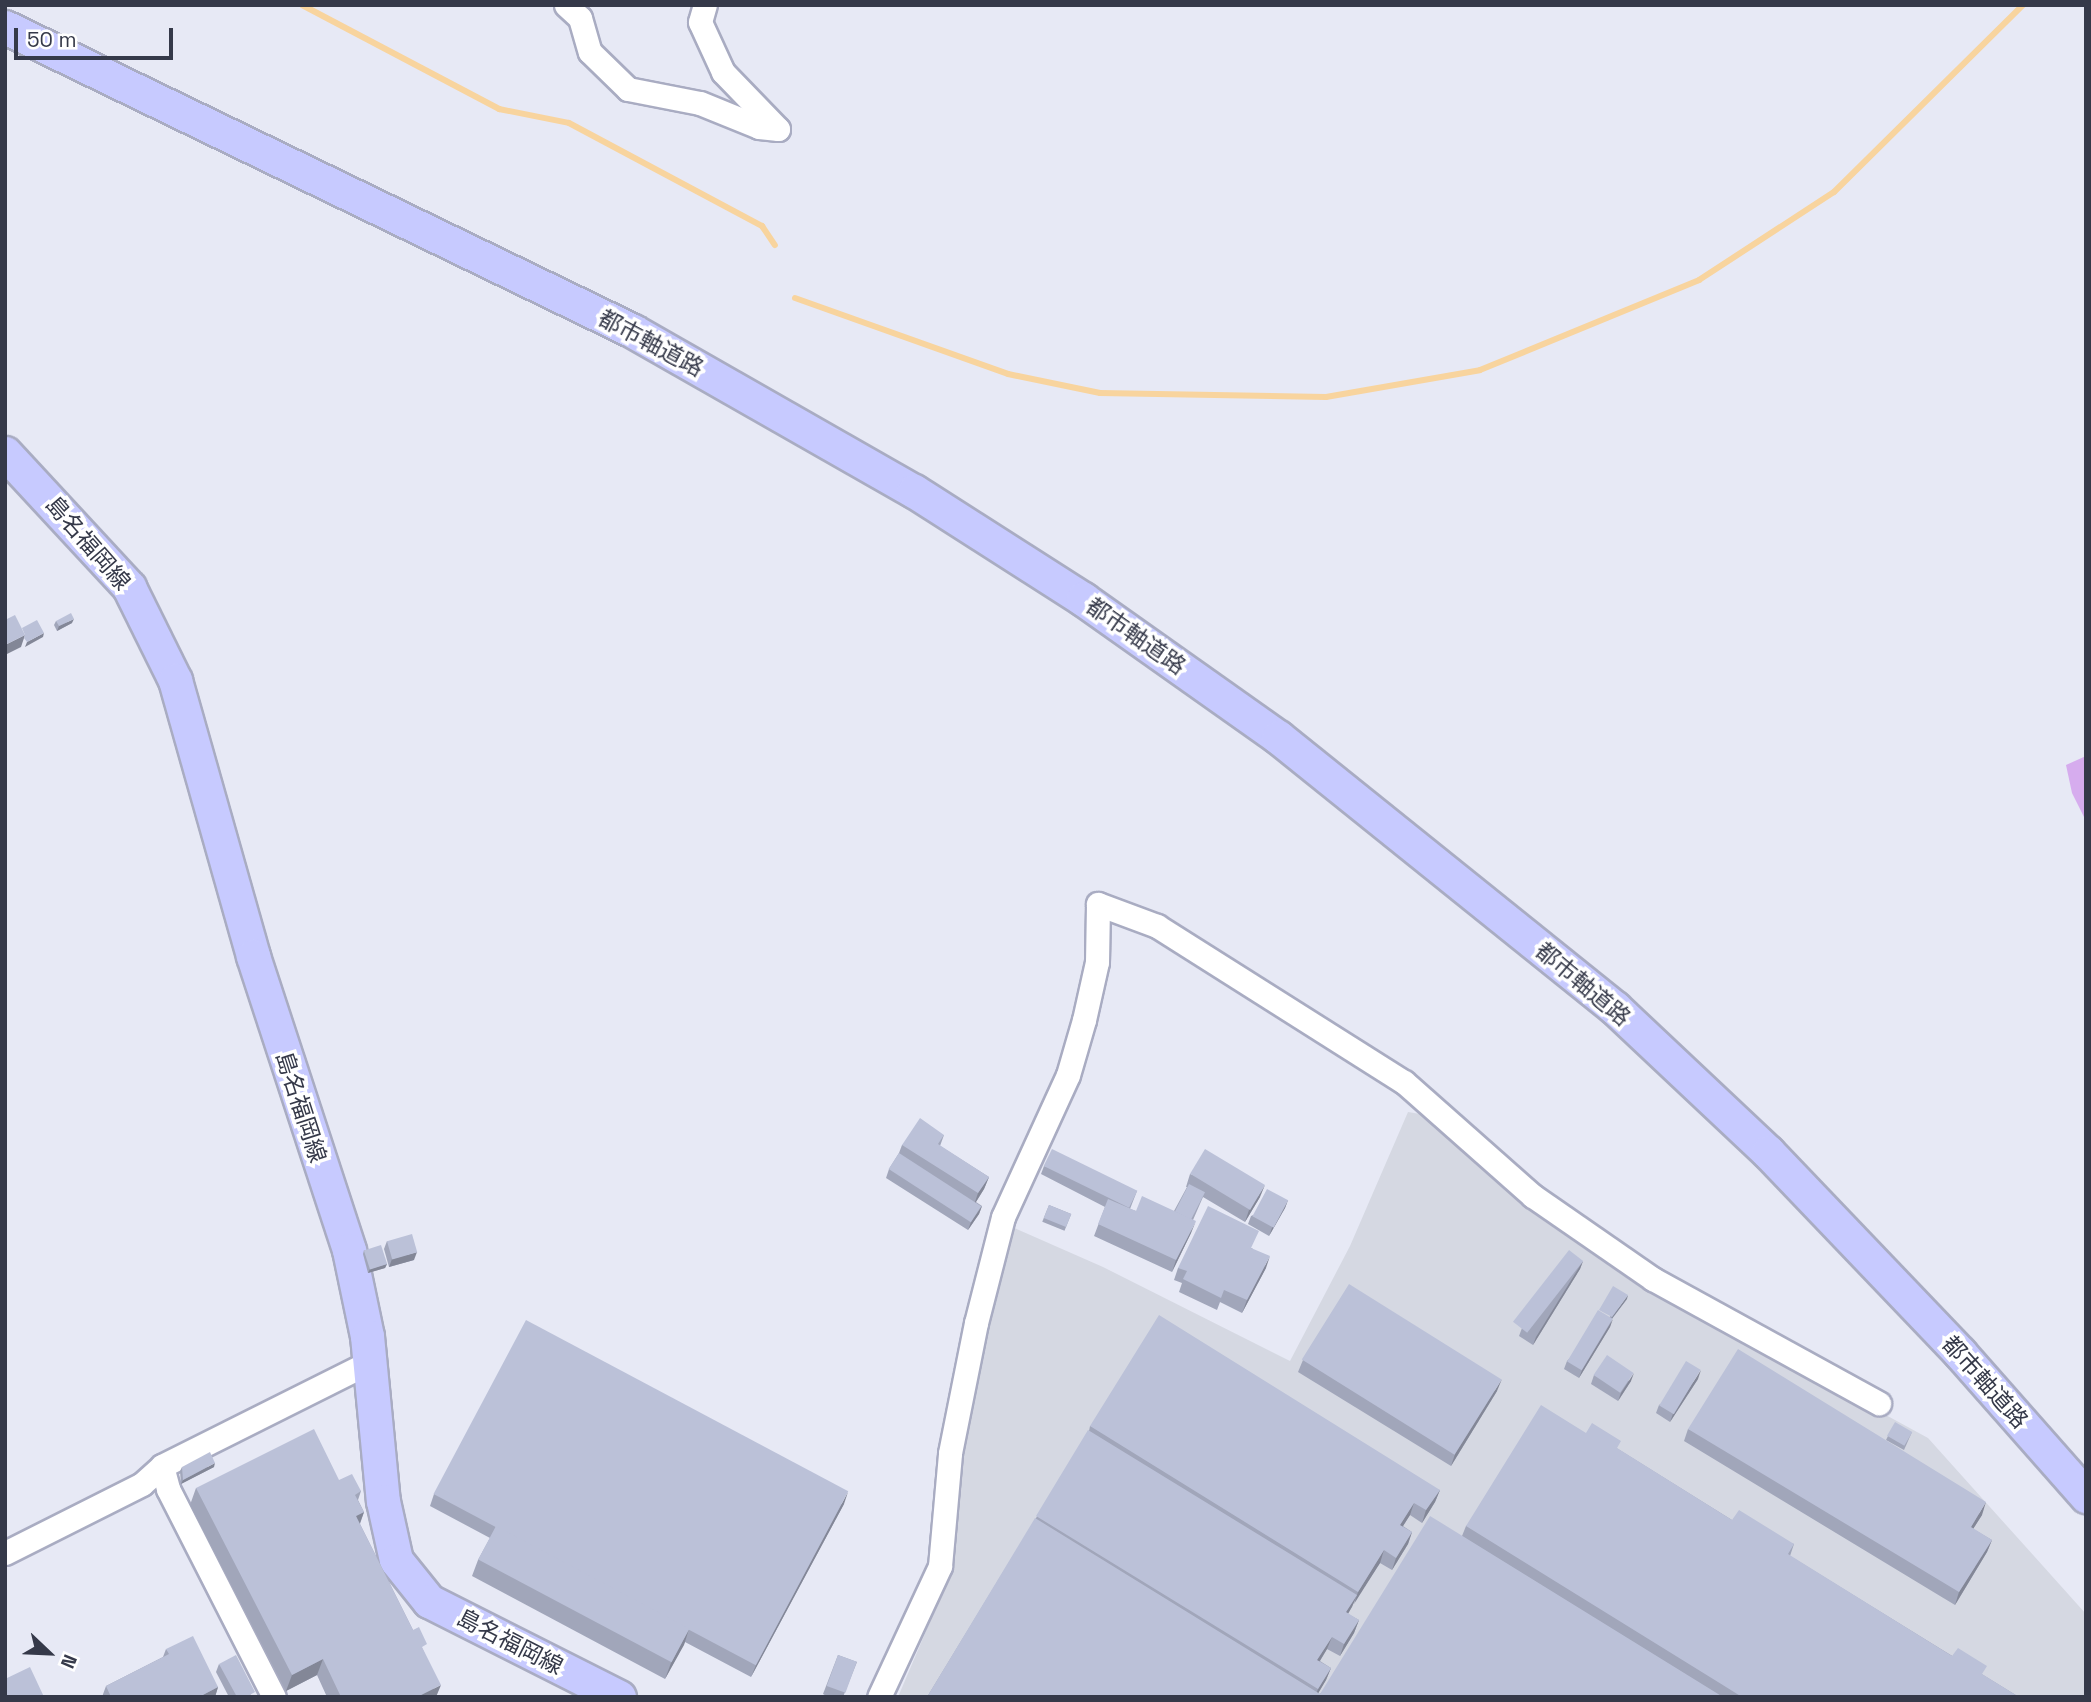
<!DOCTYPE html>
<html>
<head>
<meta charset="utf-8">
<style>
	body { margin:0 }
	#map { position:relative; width:2091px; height:1702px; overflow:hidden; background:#e7e9f5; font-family:"Space Grotesk","Noto Sans JP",sans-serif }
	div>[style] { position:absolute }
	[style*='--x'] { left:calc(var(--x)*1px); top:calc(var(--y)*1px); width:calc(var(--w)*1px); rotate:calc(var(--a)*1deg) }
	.industrial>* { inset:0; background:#d5d8e2 }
	.green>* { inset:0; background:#d6acee }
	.stream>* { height:6px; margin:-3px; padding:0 3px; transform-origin:3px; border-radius:3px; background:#f8d49e }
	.roads { filter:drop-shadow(2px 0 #a9acc2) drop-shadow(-2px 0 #a9acc2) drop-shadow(0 2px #a9acc2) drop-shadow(0 -2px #a9acc2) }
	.minor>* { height:23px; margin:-11.5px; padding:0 11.5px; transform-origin:11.5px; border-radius:11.5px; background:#fff }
	.secondary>* { height:33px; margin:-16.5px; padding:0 16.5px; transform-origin:16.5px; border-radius:16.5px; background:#c7caff }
	.wall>* { inset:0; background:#a1a6ba; transform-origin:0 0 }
	.shaded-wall>* { inset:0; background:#838797 }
	.building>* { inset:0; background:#bbc1d8; transform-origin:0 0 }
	span { translate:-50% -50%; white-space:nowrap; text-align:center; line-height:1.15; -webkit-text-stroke:7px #fff; paint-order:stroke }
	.street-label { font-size:23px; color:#353949 }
	.frame { position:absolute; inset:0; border:7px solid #353949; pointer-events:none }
	.north { position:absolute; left:14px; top:1618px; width:70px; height:70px; -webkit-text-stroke:5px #fff; paint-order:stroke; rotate:113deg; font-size:19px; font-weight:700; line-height:28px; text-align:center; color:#353949 }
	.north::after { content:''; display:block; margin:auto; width:24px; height:32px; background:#353949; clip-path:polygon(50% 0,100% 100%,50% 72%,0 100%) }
	.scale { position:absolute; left:14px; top:28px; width:159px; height:32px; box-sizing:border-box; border:4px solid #353949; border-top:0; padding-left:9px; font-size:21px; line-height:24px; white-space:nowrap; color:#353949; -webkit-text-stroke:5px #fff; paint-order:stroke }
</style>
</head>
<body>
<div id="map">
	<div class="industrial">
		<div style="clip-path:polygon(1408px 1112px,1426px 1115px,1627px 1274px,1928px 1438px,2086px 1614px,2086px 1697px,898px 1697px,952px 1570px,966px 1424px,1010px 1226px,1103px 1267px,1290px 1361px,1350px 1246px)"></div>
	</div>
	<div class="green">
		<div style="clip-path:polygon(2086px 756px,2086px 821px,2072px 793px,2066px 765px)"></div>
	</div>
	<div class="stream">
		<div style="--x:302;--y:5;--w:223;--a:27.8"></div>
		<div style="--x:499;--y:109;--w:71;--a:11.3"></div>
		<div style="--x:569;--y:123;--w:219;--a:28.1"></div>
		<div style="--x:762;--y:226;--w:23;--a:56"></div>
		<div style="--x:795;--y:298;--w:226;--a:19.6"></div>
		<div style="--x:1008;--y:374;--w:94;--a:11.7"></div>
		<div style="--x:1100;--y:393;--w:226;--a:1"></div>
		<div style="--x:1326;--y:397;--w:156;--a:-9.9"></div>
		<div style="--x:1480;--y:370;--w:237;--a:-22.3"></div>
		<div style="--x:1699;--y:280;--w:161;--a:-33.1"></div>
		<div style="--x:1834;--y:192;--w:266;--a:-44.7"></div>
	</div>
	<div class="roads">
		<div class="minor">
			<div style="--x:566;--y:5;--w:19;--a:43"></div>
			<div style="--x:580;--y:18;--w:35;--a:74"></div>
			<div style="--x:590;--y:52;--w:53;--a:44.2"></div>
			<div style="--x:628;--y:89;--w:73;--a:11"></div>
			<div style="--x:700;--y:103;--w:64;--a:22.1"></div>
			<div style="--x:759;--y:127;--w:19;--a:6"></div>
			<div style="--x:778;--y:129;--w:79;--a:-134"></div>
			<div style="--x:723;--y:72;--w:55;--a:-114.7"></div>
			<div style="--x:700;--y:22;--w:18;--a:-74"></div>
			<div style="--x:162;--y:1466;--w:24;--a:75"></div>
			<div style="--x:168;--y:1489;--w:233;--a:63"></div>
			<div style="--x:5;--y:1553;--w:153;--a:-26.7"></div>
			<div style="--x:142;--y:1484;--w:27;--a:-42"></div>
			<div style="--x:162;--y:1466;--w:233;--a:-26.6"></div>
			<div style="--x:879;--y:1697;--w:145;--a:-65"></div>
			<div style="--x:940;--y:1566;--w:113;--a:-84.9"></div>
			<div style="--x:950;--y:1453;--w:133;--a:-78.7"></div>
			<div style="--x:976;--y:1323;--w:109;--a:-75.7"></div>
			<div style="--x:1003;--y:1217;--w:156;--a:-65.4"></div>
			<div style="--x:1068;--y:1075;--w:57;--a:-73.8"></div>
			<div style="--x:1084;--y:1020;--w:59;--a:-77.4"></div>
			<div style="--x:1097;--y:962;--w:58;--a:-89"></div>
			<div style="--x:1098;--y:904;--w:63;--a:20.4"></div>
			<div style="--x:1157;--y:926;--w:292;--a:32.3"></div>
			<div style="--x:1404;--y:1082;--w:172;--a:41.5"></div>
			<div style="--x:1533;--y:1196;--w:146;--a:34.7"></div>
			<div style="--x:1653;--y:1279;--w:258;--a:28.8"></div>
		</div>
		<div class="secondary">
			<div style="--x:5;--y:27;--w:698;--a:25.83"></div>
			<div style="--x:633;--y:331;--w:323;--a:29.7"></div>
			<div style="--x:914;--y:491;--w:201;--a:32.6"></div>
			<div style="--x:1083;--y:599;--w:239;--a:35.3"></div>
			<div style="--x:1278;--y:737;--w:432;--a:38.8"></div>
			<div style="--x:1615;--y:1008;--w:210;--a:43.3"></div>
			<div style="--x:1768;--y:1152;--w:278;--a:46.3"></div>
			<div style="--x:1960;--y:1353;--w:191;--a:48.6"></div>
			<div style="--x:5;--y:453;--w:183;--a:47.2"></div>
			<div style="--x:129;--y:587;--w:104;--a:63.7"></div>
			<div style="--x:175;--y:680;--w:287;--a:74.2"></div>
			<div style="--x:253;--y:956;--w:309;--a:71.9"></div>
			<div style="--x:349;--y:1250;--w:88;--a:78.2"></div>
			<div style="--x:367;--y:1336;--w:166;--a:84.5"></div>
			<div style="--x:383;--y:1501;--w:60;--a:77.6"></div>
			<div style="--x:396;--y:1560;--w:53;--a:51.2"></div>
			<div style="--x:429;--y:1601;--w:213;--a:26.8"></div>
		</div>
	</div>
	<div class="wall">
		<div style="clip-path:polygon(56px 621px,72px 623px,57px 631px,54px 625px)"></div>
		<div style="clip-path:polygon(944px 1135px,940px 1146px,989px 1177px,984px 1189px,976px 1202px,982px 1206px,979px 1214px,968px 1230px,886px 1178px,889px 1169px,899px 1153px,902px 1145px)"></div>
		<div style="clip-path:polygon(1044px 1166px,1137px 1191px,1130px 1209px,1136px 1211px,1174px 1211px,1187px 1187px,1186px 1187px,1190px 1174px,1260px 1197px,1245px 1222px,1203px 1197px,1193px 1220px,1191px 1233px,1172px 1272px,1094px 1236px,1105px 1207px,1041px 1174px)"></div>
		<div style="clip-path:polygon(1288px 1200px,1285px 1208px,1269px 1236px,1248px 1224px,1251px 1216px)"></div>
		<div style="left:1049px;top:1205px;width:24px;height:18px;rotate:22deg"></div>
		<div style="clip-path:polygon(387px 1241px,414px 1260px,389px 1267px,384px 1249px)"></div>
		<div style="clip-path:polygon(1252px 1248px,1266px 1268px,1242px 1313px,1220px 1302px,1217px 1310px,1179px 1292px,1182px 1283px,1174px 1280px,1178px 1268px)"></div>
		<div style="clip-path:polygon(364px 1250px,387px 1264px,385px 1268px,368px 1273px,363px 1254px)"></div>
		<div style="clip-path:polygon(1583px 1261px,1580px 1269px,1533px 1345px,1519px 1336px,1522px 1328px)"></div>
		<div style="clip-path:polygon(1627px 1299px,1612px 1319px,1610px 1327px,1579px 1378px,1564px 1369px,1567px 1361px)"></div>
		<div style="clip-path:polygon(1303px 1360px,1497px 1391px,1451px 1466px,1298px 1372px)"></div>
		<div style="clip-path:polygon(1594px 1375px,1631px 1381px,1618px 1401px,1591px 1384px)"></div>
		<div style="clip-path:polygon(1698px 1379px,1670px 1422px,1656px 1413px,1659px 1405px)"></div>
		<div style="clip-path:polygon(1090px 1426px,1440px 1490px,1435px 1502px,1422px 1523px,1410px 1515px,1403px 1526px,1412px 1532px,1408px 1544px,1392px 1570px,1380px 1563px,1353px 1604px,1348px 1614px,1359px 1620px,1354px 1633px,1340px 1656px,1327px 1649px,1320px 1661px,1331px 1668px,1326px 1680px,1318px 1693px,1320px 1694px,1462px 1536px,1466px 1526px,1586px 1433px,1618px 1449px,1732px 1520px,1794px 1544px,1790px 1556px,2019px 1697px,927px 1697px,1089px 1431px)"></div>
		<div style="clip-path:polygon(1688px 1429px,1982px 1515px,1973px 1529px,1992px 1540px,1987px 1552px,1955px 1605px,1684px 1441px)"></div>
		<div style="clip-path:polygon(1912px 1432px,1904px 1450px,1886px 1440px,1888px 1436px)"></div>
		<div style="clip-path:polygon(182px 1467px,214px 1467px,181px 1484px,180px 1471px)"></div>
		<div style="clip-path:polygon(339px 1480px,361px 1491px,358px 1500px,364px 1512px,360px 1524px,424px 1652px,436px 1697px,327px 1697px,317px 1675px,286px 1691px,190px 1505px,196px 1488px)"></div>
		<div style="clip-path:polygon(434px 1494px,844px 1504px,751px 1677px,685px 1642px,665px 1679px,472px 1576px,478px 1560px,490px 1538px,430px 1506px)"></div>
		<div style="clip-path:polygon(166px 1649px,218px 1687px,215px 1697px,102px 1697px,106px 1686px,163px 1657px)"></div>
		<div style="clip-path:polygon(838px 1655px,857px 1662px,843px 1697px,828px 1697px,823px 1694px)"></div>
		<div style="clip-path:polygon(219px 1664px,253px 1697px,229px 1697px,216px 1672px)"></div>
	</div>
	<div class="shaded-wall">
		<div style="clip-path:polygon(74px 619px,72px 623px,57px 631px,59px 626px)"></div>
		<div style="clip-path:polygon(44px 633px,43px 637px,25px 647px,27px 642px)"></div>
		<div style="clip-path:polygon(25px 635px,21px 647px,5px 655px,5px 645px)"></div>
		<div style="clip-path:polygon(989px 1177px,984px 1189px,974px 1205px,978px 1193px)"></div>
		<div style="clip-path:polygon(1265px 1185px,1260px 1197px,1245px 1222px,1249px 1210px)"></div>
		<div style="clip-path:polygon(1288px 1200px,1285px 1208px,1269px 1236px,1272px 1228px)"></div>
		<div style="clip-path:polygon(982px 1206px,979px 1214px,968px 1230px,971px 1222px)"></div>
		<div style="clip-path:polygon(1196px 1221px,1191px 1233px,1172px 1272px,1176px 1260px)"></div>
		<div style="clip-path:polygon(417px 1252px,414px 1260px,389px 1267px,392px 1259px)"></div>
		<div style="clip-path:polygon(1270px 1256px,1266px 1268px,1242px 1313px,1247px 1300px)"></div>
		<div style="clip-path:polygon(1583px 1261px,1580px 1269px,1533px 1345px,1536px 1337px)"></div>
		<div style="clip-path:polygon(387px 1264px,385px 1268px,368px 1273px,370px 1269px)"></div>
		<div style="clip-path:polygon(1628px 1295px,1627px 1299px,1610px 1321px,1612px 1317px)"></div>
		<div style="clip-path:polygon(1613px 1319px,1610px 1327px,1579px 1378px,1582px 1370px)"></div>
		<div style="clip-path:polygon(1701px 1370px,1698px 1379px,1670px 1422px,1673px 1414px)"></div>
		<div style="clip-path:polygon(1634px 1373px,1631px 1381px,1618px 1401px,1621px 1393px)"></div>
		<div style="clip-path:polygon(1502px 1379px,1497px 1391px,1451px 1466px,1455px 1454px)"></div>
		<div style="clip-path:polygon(215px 1463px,214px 1467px,181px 1484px,183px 1480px)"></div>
		<div style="clip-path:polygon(1440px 1490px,1435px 1502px,1422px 1523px,1426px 1510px)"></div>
		<div style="clip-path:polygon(848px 1492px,844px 1504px,751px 1677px,756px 1665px)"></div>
		<div style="clip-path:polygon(1986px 1502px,1982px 1515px,1966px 1540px,1971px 1527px)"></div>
		<div style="clip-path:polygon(1414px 1503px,1410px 1515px,1396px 1537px,1400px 1525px)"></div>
		<div style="clip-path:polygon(364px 1512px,358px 1528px,356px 1516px)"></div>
		<div style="clip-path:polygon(1412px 1532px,1408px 1544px,1392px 1570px,1396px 1558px)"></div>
		<div style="clip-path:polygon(1992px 1540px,1987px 1552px,1955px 1605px,1959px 1592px)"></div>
		<div style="clip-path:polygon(1384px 1550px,1380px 1563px,1354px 1604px,1358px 1592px)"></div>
		<div style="clip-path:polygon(1357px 1595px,1352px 1607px,1341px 1625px,1346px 1612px)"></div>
		<div style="clip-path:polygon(1359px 1620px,1354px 1633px,1340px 1656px,1344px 1644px)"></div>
		<div style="clip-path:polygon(689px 1629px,684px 1645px,665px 1679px,671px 1663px)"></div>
		<div style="clip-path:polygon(1332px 1637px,1327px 1649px,1313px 1672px,1317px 1660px)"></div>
		<div style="clip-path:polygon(323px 1659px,317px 1675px,286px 1691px,292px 1675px)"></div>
		<div style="clip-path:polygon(1331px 1668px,1326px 1680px,1316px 1697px,1315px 1697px,1318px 1689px)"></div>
		<div style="clip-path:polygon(441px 1685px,436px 1697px,417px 1697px)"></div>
		<div style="clip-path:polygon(218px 1687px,215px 1697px,199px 1697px)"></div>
	</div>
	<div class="building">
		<div style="clip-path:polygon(71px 613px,74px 619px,59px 626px,56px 621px)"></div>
		<div style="clip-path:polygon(15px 615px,25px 635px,5px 645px,5px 620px)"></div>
		<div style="clip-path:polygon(37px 620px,44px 633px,27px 642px,24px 638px,25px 635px,22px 628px)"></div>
		<div style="clip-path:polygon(920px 1118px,944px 1135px,938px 1144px,989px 1177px,978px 1193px,902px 1145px)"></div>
		<div style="left:1052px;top:1149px;width:95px;height:19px;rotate:26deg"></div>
		<div style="left:1205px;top:1149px;width:70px;height:29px;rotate:31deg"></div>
		<div style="left:899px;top:1153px;width:98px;height:19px;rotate:33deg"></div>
		<div style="left:1189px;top:1184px;width:18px;height:31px;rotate:27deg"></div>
		<div style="left:1267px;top:1189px;width:24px;height:31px;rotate:28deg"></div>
		<div style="clip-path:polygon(1142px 1196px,1196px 1221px,1176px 1260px,1098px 1224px,1108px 1199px,1136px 1211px)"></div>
		<div style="left:1049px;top:1205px;width:24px;height:14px;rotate:22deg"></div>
		<div style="clip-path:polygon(1208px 1206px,1259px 1231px,1251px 1248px,1270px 1256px,1247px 1300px,1224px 1290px,1221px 1298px,1183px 1279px,1187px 1271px,1178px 1268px)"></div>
		<div style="left:412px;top:1234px;width:19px;height:26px;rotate:74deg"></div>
		<div style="left:381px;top:1245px;width:20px;height:18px;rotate:72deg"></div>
		<div style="left:1569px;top:1250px;width:18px;height:91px;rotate:38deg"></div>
		<div style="left:1349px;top:1284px;width:180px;height:89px;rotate:32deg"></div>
		<div style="clip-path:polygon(1613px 1286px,1628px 1295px,1612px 1317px,1599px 1310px)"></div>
		<div style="left:1598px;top:1310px;width:17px;height:60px;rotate:31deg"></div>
		<div style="clip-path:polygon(1159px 1315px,1440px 1490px,1426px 1510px,1414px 1503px,1400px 1525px,1412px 1532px,1396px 1558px,1384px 1550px,1358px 1592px,1090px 1426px)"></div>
		<div style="left:526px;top:1320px;width:365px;height:197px;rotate:28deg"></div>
		<div style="clip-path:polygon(1738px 1349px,1986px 1502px,1971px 1527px,1992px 1540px,1959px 1592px,1688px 1429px)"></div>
		<div style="left:1607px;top:1355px;width:32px;height:24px;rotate:34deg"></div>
		<div style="left:1686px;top:1361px;width:17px;height:52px;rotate:31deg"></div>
		<div style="clip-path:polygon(1541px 1405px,1586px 1433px,1592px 1423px,1621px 1441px,1617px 1448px,1732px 1520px,1739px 1510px,1794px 1544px,1788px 1554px,1952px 1656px,1958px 1648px,1987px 1666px,1982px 1674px,2019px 1697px,1742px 1697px,1466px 1526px)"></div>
		<div style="left:1895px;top:1422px;width:20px;height:16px;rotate:30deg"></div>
		<div style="clip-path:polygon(314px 1429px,339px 1480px,352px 1474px,361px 1491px,355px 1495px,364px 1512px,356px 1516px,413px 1630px,419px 1627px,427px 1644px,422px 1647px,441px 1685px,417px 1697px,341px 1697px,323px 1659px,292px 1675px,196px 1488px)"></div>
		<div style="clip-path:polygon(1088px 1430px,1357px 1595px,1346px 1612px,1359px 1620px,1344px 1644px,1332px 1637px,1317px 1660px,1331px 1668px,1318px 1689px,1036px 1516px)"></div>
		<div style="clip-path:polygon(210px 1452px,215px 1463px,183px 1480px,182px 1467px)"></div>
		<div style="clip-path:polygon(1430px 1516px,1723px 1697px,927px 1697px,1035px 1518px,1320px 1694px)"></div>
		<div style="left:496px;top:1526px;width:219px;height:38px;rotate:28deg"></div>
		<div style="clip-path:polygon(193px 1636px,218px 1687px,199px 1697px,111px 1697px,106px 1686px,169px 1654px,166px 1649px)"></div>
		<div style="clip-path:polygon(236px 1655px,255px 1692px,246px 1697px,237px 1697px,219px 1664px)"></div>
		<div style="left:838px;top:1655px;width:20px;height:33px;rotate:20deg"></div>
		<div style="clip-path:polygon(30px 1667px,44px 1697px,5px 1697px,5px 1679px)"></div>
	</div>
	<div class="street-label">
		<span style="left:651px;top:343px;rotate:28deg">都市軸道路</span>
		<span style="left:88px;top:543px;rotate:49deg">島名福岡線</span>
		<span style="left:1136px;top:636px;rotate:35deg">都市軸道路</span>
		<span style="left:1583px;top:984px;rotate:40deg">都市軸道路</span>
		<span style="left:301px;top:1107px;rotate:72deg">島名福岡線</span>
		<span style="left:1985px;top:1382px;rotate:48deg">都市軸道路</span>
		<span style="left:510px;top:1642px;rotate:27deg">島名福岡線</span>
	</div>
	<div class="frame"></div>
	<div class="north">N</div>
	<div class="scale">50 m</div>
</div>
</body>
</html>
